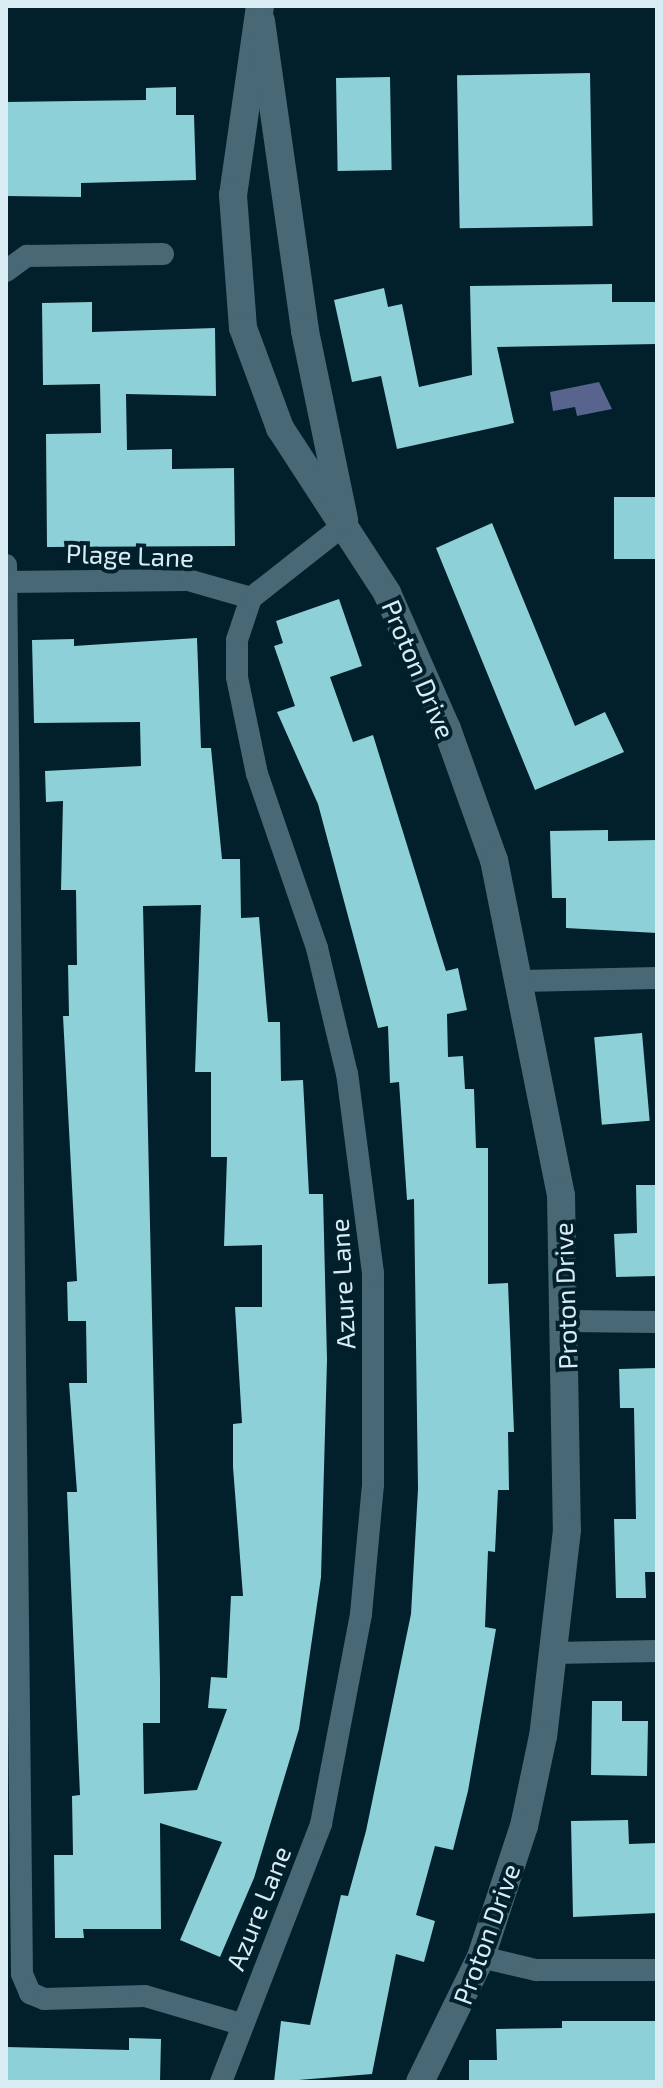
<!DOCTYPE html>
<html>
<head>
<meta charset="utf-8">
<style>
	body { margin:0 }
	#map { position:relative; width:663px; height:2088px; overflow:hidden; background:#01202c; font-family:"Exo 2",sans-serif }
	div>[style] { position:absolute }
	[style*='--x'] { left:calc(var(--x)*1px); top:calc(var(--y)*1px); width:calc(var(--w)*1px); rotate:calc(var(--a)*1deg) }
	.water>* { inset:0; background:#58648d }
	.building>* { inset:0; background:#8ed0d7; transform-origin:0 0 }
	.minor>* { height:22px; margin:-11px; padding:0 11px; transform-origin:11px; border-radius:11px; background:#486875 }
	.tertiary>* { height:28px; margin:-14px; padding:0 14px; transform-origin:14px; border-radius:14px; background:#486875 }
	span { translate:-50% -50%; white-space:nowrap; text-align:center; line-height:1.15; -webkit-text-stroke:8px #01202c; paint-order:stroke }
	.street-label { font-size:26px; color:#d9ebf3 }
	.frame { position:absolute; inset:0; border:8px solid #d9ebf3; pointer-events:none }
</style>
</head>
<body>
<div id="map">
	<div class="water">
		<div style="clip-path:polygon(599px 382px,612px 409px,577px 416px,575px 407px,553px 411px,550px 392px)"></div>
	</div>
	<div class="building">
		<div style="left:590px;top:73px;width:153px;height:133px;rotate:89deg"></div>
		<div style="left:390px;top:77px;width:93px;height:54px;rotate:89deg"></div>
		<div style="clip-path:polygon(176px 87px,176px 115px,194px 115px,196px 180px,81px 183px,81px 197px,6px 196px,6px 102px,146px 100px,146px 88px)"></div>
		<div style="clip-path:polygon(612px 284px,612px 302px,657px 302px,657px 344px,497px 347px,514px 423px,397px 449px,381px 376px,352px 382px,334px 300px,384px 288px,388px 307px,402px 304px,419px 387px,472px 375px,470px 286px)"></div>
		<div style="clip-path:polygon(92px 302px,92px 332px,215px 328px,216px 396px,126px 394px,127px 450px,172px 449px,172px 469px,234px 468px,235px 546px,47px 547px,46px 434px,101px 433px,100px 384px,43px 385px,42px 303px)"></div>
		<div style="left:614px;top:497px;width:43px;height:62px"></div>
		<div style="clip-path:polygon(492px 523px,575px 726px,605px 712px,624px 752px,535px 790px,436px 548px)"></div>
		<div style="clip-path:polygon(339px 599px,362px 666px,330px 677px,353px 742px,373px 735px,446px 971px,458px 968px,467px 1010px,447px 1014px,448px 1057px,463px 1056px,465px 1089px,474px 1089px,476px 1148px,488px 1148px,488px 1284px,508px 1283px,514px 1432px,508px 1432px,509px 1490px,498px 1490px,495px 1552px,488px 1551px,485px 1627px,496px 1629px,468px 1791px,453px 1850px,435px 1846px,416px 1915px,435px 1921px,424px 1962px,396px 1954px,372px 2074px,274px 2082px,281px 2021px,310px 2025px,341px 1895px,348px 1896px,366px 1831px,411px 1614px,418px 1489px,414px 1199px,407px 1200px,399px 1082px,390px 1083px,388px 1026px,378px 1028px,318px 804px,277px 712px,295px 706px,274px 646px,283px 643px,276px 621px)"></div>
		<div style="clip-path:polygon(evenodd,197px 638px,201px 748px,211px 748px,222px 859px,240px 859px,241px 918px,259px 917px,268px 1022px,280px 1022px,281px 1081px,303px 1080px,309px 1194px,323px 1194px,327px 1360px,321px 1577px,299px 1729px,254px 1878px,220px 1957px,180px 1940px,222px 1842px,160px 1823px,161px 1929px,83px 1929px,84px 1938px,55px 1938px,54px 1855px,73px 1855px,72px 1796px,80px 1795px,67px 1492px,77px 1492px,69px 1383px,87px 1383px,86px 1321px,68px 1321px,67px 1282px,77px 1281px,63px 1016px,69px 1016px,68px 965px,77px 965px,76px 890px,61px 890px,63px 801px,46px 802px,45px 771px,141px 766px,140px 722px,34px 723px,32px 640px,74px 639px,74px 646px,197px 638px,201px 905px,195px 1072px,211px 1072px,211px 1157px,227px 1157px,224px 1246px,262px 1245px,262px 1307px,235px 1307px,242px 1423px,233px 1424px,233px 1467px,243px 1596px,231px 1596px,227px 1678px,211px 1677px,208px 1708px,227px 1709px,197px 1790px,144px 1794px,143px 1723px,160px 1723px,160px 1678px,143px 906px,201px 905px)"></div>
		<div style="clip-path:polygon(608px 830px,608px 841px,657px 840px,657px 933px,566px 928px,566px 898px,552px 898px,550px 831px)"></div>
		<div style="left:642px;top:1033px;width:88px;height:48px;rotate:85deg"></div>
		<div style="clip-path:polygon(636px 1185px,657px 1185px,657px 1276px,616px 1277px,614px 1234px,637px 1233px)"></div>
		<div style="clip-path:polygon(657px 1368px,657px 1572px,645px 1572px,646px 1598px,616px 1598px,614px 1519px,636px 1519px,634px 1408px,620px 1408px,619px 1369px)"></div>
		<div style="clip-path:polygon(592px 1701px,622px 1701px,622px 1721px,648px 1721px,647px 1776px,591px 1775px)"></div>
		<div style="clip-path:polygon(628px 1820px,629px 1844px,657px 1843px,657px 1913px,573px 1917px,571px 1821px)"></div>
		<div style="clip-path:polygon(562px 2021px,657px 2021px,657px 2082px,469px 2082px,469px 2060px,497px 2060px,496px 2029px,562px 2028px)"></div>
		<div style="clip-path:polygon(129px 2038px,161px 2039px,160px 2082px,6px 2082px,6px 2047px,129px 2050px)"></div>
	</div>
	<div class="minor">
		<div style="--x:6;--y:271;--w:26;--a:-36"></div>
		<div style="--x:27;--y:256;--w:136;--a:-0.8"></div>
		<div style="--x:6;--y:565;--w:1409;--a:89.35"></div>
		<div style="--x:22;--y:1974;--w:21;--a:67"></div>
		<div style="--x:30;--y:1993;--w:15;--a:23"></div>
		<div style="--x:44;--y:1999;--w:101;--a:-1.7"></div>
		<div style="--x:145;--y:1996;--w:100;--a:16.3"></div>
		<div style="--x:6;--y:582;--w:182;--a:-0.6"></div>
		<div style="--x:188;--y:580;--w:66;--a:15.9"></div>
		<div style="--x:522;--y:981;--w:135;--a:-1.3"></div>
		<div style="--x:568;--y:1321;--w:89;--a:0.6"></div>
		<div style="--x:554;--y:1653;--w:103;--a:-1.1"></div>
		<div style="--x:481;--y:1957;--w:57;--a:13.3"></div>
		<div style="--x:536;--y:1970;--w:121;--a:0"></div>
		<div style="--x:221;--y:2082;--w:277;--a:-68.8"></div>
		<div style="--x:321;--y:1824;--w:214;--a:-79.2"></div>
		<div style="--x:361;--y:1614;--w:130;--a:-84.7"></div>
		<div style="--x:373;--y:1485;--w:212;--a:-90"></div>
		<div style="--x:373;--y:1273;--w:201;--a:-97.4"></div>
		<div style="--x:347;--y:1074;--w:130;--a:-103.4"></div>
		<div style="--x:317;--y:948;--w:184;--a:-109"></div>
		<div style="--x:257;--y:774;--w:99;--a:-101.7"></div>
		<div style="--x:237;--y:677;--w:37;--a:-90"></div>
		<div style="--x:237;--y:640;--w:44;--a:-71.6"></div>
		<div style="--x:251;--y:598;--w:120;--a:-38.2"></div>
	</div>
	<div class="tertiary">
		<div style="--x:260;--y:6;--w:191;--a:98.1"></div>
		<div style="--x:233;--y:195;--w:133;--a:85.7"></div>
		<div style="--x:243;--y:328;--w:107;--a:69.7"></div>
		<div style="--x:280;--y:428;--w:197;--a:57"></div>
		<div style="--x:387;--y:593;--w:149;--a:66.2"></div>
		<div style="--x:447;--y:729;--w:139;--a:70.3"></div>
		<div style="--x:494;--y:860;--w:342;--a:78.7"></div>
		<div style="--x:561;--y:1195;--w:335;--a:89"></div>
		<div style="--x:567;--y:1530;--w:207;--a:96.6"></div>
		<div style="--x:543;--y:1736;--w:92;--a:101.9"></div>
		<div style="--x:524;--y:1826;--w:138;--a:108.2"></div>
		<div style="--x:481;--y:1957;--w:139;--a:116"></div>
		<div style="--x:261;--y:21;--w:313;--a:81.9"></div>
		<div style="--x:305;--y:331;--w:193;--a:78.3"></div>
	</div>
	<div class="street-label">
		<span style="left:130px;top:555px;rotate:2deg">Plage Lane</span>
		<span style="left:419px;top:669px;rotate:67deg">Proton Drive</span>
		<span style="left:342px;top:1284px;rotate:-93deg">Azure Lane</span>
		<span style="left:565px;top:1296px;rotate:-92deg">Proton Drive</span>
		<span style="left:258px;top:1908px;rotate:-68deg">Azure Lane</span>
		<span style="left:486px;top:1934px;rotate:-70deg">Proton Drive</span>
	</div>
	<div class="frame"></div>
</div>
</body>
</html>
